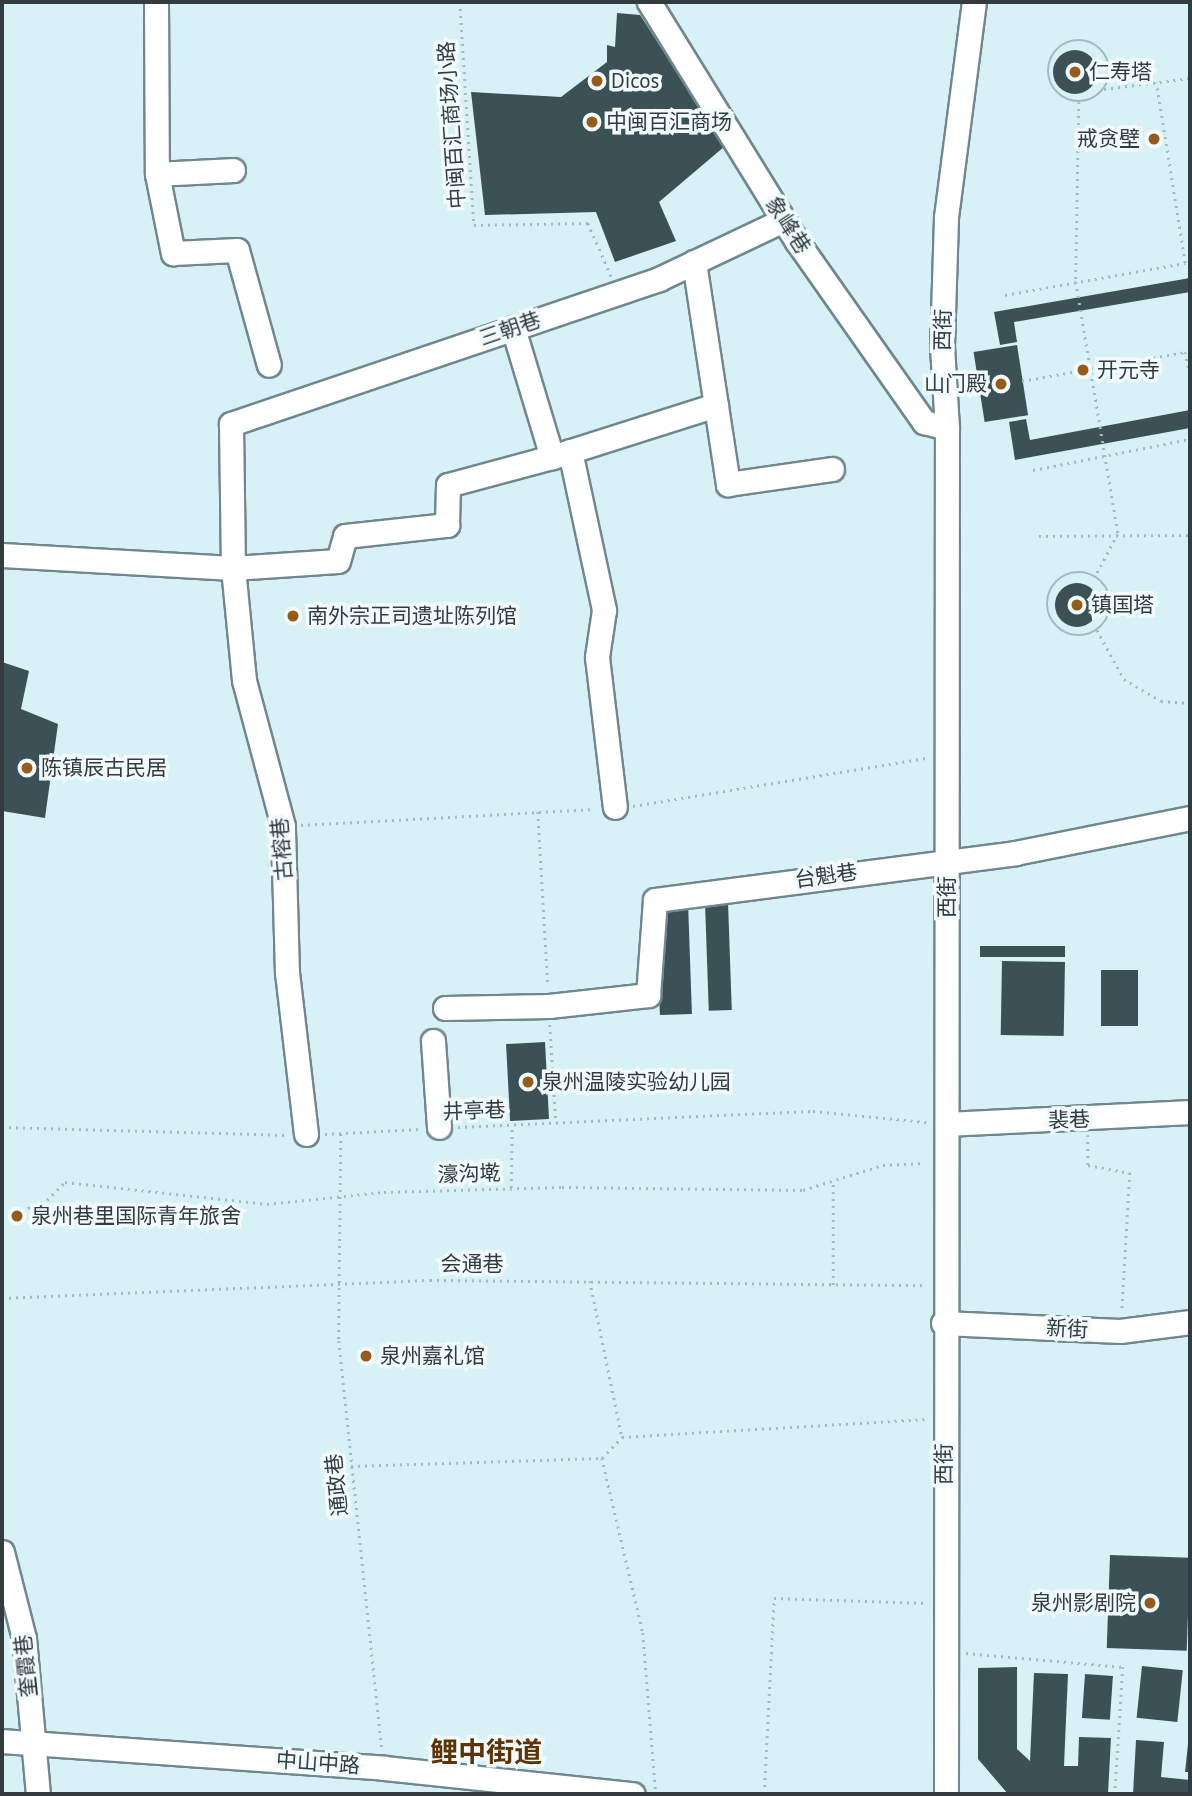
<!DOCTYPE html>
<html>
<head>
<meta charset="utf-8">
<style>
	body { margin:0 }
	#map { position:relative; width:1192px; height:1796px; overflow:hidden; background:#d7f1f7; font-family:"PT Sans","Noto Sans SC",sans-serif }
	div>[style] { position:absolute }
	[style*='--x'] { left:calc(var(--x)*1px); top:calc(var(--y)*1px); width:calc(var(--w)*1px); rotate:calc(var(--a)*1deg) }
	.building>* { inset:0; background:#3c5156; transform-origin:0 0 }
	.round { border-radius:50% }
	.path>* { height:2.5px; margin-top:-1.25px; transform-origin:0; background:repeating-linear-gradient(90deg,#a5babe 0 2px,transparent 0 7px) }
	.path>.ring { margin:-1.25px; padding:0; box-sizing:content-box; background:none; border:2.5px solid #a5babe; border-radius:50% }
	.roads { filter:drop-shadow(2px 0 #70888d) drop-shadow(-2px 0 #70888d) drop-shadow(0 2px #70888d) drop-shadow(0 -2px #70888d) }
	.minor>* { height:23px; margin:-11.5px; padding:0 11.5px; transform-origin:11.5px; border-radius:11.5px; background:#fff }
	.dots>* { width:19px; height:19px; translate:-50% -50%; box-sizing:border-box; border:4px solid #f1fbfd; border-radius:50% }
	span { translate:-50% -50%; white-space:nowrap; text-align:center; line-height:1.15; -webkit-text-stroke:7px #f1fbfd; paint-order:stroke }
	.poi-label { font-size:21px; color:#323c3e }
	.left { translate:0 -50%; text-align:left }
	.right { translate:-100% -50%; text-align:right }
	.street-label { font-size:21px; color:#323c3e }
	.district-label { font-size:28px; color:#5b3305; font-weight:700 }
	.frame { position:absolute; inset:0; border:4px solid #323c3e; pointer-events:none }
</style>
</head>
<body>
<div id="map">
	<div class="building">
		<div style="clip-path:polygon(617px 13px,640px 15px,725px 146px,659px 202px,676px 241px,615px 262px,596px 212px,485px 215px,471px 92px,561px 97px,607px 62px,607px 45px,615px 47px)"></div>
		<div class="round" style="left:1053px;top:50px;width:44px;height:44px"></div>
		<div style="clip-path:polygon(1190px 278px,1190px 292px,1014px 322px,1017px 342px,1000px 345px,994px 312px)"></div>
		<div style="left:1017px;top:345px;width:71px;height:44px;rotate:81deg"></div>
		<div style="clip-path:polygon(1190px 410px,1190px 428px,1015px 460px,1009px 422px,1026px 419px,1030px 440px)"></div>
		<div class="round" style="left:1055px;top:583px;width:44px;height:44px"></div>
		<div style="clip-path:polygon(2px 662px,29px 671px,21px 709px,58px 724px,45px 818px,2px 811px)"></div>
		<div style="left:688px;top:902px;width:112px;height:32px;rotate:88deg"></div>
		<div style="left:728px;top:902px;width:108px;height:23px;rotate:88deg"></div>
		<div style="left:1065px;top:946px;width:11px;height:85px;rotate:90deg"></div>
		<div style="left:1002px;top:961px;width:63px;height:74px;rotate:1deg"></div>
		<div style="left:1101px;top:970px;width:37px;height:56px"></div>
		<div style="left:545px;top:1042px;width:77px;height:39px;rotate:87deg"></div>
		<div style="left:1110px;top:1555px;width:80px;height:93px;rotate:2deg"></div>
		<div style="left:1142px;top:1666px;width:41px;height:52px;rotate:6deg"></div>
		<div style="clip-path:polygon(1017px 1667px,1017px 1749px,1030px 1761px,1034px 1673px,1068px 1674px,1064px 1766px,1078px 1766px,1079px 1737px,1111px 1738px,1108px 1794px,1008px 1794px,978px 1759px,978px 1668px)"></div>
		<div style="left:1085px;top:1674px;width:28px;height:44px;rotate:4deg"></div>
		<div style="clip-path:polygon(1190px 1726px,1190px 1772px,1185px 1772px)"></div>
		<div style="clip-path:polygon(1136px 1740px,1164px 1742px,1161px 1777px,1190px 1780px,1190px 1794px,1133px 1794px)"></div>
	</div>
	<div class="path">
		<div style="--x:460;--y:2;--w:223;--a:86.4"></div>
		<div style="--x:474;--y:225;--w:114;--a:-1"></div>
		<div style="--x:588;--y:223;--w:58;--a:66.5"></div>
		<div class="ring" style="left:1048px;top:40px;width:59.5px;height:59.5px"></div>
		<div style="--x:1104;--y:89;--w:87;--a:-7.3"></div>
		<div style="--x:1079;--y:102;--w:180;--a:91"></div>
		<div style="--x:1076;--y:282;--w:255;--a:80.5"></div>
		<div style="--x:1118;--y:534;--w:49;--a:118.1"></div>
		<div style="--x:1005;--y:295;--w:183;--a:-10.1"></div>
		<div style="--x:1185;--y:263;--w:183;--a:-99.1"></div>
		<div style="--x:1022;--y:381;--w:166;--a:-10.1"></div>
		<div style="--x:1185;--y:352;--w:22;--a:77"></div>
		<div style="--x:965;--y:389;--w:14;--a:-8"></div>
		<div style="--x:1033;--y:470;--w:160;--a:-11.2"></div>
		<div style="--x:1039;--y:536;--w:151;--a:-0.4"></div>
		<div class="ring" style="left:1047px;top:572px;width:61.5px;height:61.5px"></div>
		<div style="--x:1097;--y:630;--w:56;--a:61.1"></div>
		<div style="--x:1124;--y:679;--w:43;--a:30.7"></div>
		<div style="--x:1161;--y:701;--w:29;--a:4"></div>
		<div style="--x:633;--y:806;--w:298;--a:-9.3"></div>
		<div style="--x:538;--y:812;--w:175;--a:86.7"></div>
		<div style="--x:301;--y:825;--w:294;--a:-3.1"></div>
		<div style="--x:550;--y:1025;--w:98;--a:86.5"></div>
		<div style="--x:2;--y:1127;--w:285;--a:1.6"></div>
		<div style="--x:458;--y:1127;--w:355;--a:-2.6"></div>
		<div style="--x:813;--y:1111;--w:114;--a:5.6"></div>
		<div style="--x:325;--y:1134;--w:95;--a:-3"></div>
		<div style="--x:341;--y:1134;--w:207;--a:90.6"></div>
		<div style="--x:339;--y:1341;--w:408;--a:84"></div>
		<div style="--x:1088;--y:1135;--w:30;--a:90"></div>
		<div style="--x:1088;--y:1165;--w:43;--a:10.8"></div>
		<div style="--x:1130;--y:1173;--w:137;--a:93.3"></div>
		<div style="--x:511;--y:1188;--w:63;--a:-89.1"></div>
		<div style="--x:2;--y:1219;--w:49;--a:-22.9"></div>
		<div style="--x:47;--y:1200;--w:25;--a:-45"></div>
		<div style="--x:65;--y:1182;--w:203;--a:6.2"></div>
		<div style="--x:267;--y:1204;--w:118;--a:-5.9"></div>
		<div style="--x:384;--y:1192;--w:178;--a:-1.6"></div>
		<div style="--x:562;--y:1187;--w:241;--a:0.7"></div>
		<div style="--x:803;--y:1190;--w:84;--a:-17.4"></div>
		<div style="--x:883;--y:1165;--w:42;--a:-2.7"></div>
		<div style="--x:590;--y:1281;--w:159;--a:78.4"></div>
		<div style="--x:833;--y:1285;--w:105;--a:-90"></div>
		<div style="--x:2;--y:1298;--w:428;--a:-2.4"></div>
		<div style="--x:430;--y:1280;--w:496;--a:0.6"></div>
		<div style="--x:622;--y:1437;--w:305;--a:-3.4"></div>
		<div style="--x:602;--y:1458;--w:180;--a:76.8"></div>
		<div style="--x:643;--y:1633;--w:162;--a:85.4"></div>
		<div style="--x:351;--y:1466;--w:251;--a:-1.8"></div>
		<div style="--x:602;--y:1458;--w:29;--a:-46"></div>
		<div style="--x:966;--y:1653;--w:158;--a:5.1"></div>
		<div style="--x:1123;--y:1667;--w:127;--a:93.6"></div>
		<div style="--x:764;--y:1794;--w:196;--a:-87.1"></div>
		<div style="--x:774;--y:1598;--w:154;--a:1.9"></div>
	</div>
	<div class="roads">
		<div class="minor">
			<div style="--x:156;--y:2;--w:172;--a:89.7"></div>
			<div style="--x:157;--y:174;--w:81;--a:78.6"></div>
			<div style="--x:173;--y:253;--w:64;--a:-2.7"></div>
			<div style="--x:237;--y:250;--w:119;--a:74.5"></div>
			<div style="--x:649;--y:2;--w:280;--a:58.3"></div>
			<div style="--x:796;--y:240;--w:223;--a:54.9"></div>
			<div style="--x:924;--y:422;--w:24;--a:15"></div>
			<div style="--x:157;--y:174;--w:76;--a:-3"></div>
			<div style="--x:694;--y:262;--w:225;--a:81.3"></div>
			<div style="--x:728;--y:484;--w:105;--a:-8.2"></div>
			<div style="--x:513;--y:328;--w:135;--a:73.2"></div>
			<div style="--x:552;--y:457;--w:172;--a:-17.6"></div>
			<div style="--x:570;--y:451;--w:163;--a:77.9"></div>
			<div style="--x:604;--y:610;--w:48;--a:98.5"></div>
			<div style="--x:597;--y:657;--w:151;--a:83.2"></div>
			<div style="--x:2;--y:555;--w:231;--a:3.2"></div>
			<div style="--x:233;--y:568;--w:105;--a:-3.8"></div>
			<div style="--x:338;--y:561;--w:26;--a:-74"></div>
			<div style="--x:345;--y:536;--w:103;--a:-6.2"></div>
			<div style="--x:447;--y:525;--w:40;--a:-88.6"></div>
			<div style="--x:448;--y:485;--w:108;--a:-15.1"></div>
			<div style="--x:445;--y:1008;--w:104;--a:-1.1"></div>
			<div style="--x:549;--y:1006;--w:100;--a:-6.3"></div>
			<div style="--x:648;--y:995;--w:95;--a:-85.8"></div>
			<div style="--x:655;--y:900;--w:363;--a:-7.4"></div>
			<div style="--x:1015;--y:853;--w:178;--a:-11.3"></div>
			<div style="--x:433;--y:1041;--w:86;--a:86"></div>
			<div style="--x:947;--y:1124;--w:243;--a:-2.8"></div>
			<div style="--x:306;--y:1134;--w:162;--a:-96.7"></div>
			<div style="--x:287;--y:973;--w:147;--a:-91.6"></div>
			<div style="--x:283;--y:826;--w:151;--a:-105"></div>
			<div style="--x:244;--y:680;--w:113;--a:-95.6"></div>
			<div style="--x:233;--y:568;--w:144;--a:-90.8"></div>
			<div style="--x:231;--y:424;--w:452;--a:-18.7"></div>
			<div style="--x:659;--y:279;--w:137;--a:-25.4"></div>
			<div style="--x:943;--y:1323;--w:177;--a:2.6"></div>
			<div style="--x:1120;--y:1331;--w:71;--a:-7.3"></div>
			<div style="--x:2;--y:1552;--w:89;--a:75.7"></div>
			<div style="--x:24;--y:1638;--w:157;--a:84.9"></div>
			<div style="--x:2;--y:1741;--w:383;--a:4"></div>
			<div style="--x:384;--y:1768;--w:250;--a:6"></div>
			<div style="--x:946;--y:1794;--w:1366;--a:-89.96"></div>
			<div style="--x:947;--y:428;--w:82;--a:-93.5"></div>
			<div style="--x:942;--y:346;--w:129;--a:-88.2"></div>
			<div style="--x:946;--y:217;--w:217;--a:-82.6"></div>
		</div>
	</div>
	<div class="dots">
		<div style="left:1075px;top:72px;background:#965b1b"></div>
		<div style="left:597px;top:81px;background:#965b1b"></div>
		<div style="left:592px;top:122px;background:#965b1b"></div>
		<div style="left:1154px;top:139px;background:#965b1b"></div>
		<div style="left:1083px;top:370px;background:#965b1b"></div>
		<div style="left:1001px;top:384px;background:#965b1b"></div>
		<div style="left:1077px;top:605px;background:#965b1b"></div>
		<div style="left:293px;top:616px;background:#965b1b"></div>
		<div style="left:27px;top:768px;background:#965b1b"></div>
		<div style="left:528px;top:1082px;background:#965b1b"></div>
		<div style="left:17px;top:1216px;background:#965b1b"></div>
		<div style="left:366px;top:1356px;background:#965b1b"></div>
		<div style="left:1150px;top:1603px;background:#965b1b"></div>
	</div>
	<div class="poi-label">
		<span class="left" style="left:1089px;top:72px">仁寿塔</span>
		<span class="left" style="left:611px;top:81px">Dicos</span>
		<span class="left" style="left:606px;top:122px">中闽百汇商场</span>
		<span class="right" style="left:1140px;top:139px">戒贪壁</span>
		<span class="left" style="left:1097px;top:370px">开元寺</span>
		<span class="right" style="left:987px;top:384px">山门殿</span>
		<span class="left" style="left:1091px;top:605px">镇国塔</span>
		<span class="left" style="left:307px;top:616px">南外宗正司遗址陈列馆</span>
		<span class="left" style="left:41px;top:768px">陈镇辰古民居</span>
		<span class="left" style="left:542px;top:1082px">泉州温陵实验幼儿园</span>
		<span class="left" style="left:31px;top:1216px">泉州巷里国际青年旅舍</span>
		<span class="left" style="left:380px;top:1356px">泉州嘉礼馆</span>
		<span class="right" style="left:1136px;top:1603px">泉州影剧院</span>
	</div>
	<div class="street-label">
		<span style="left:452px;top:125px;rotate:-94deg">中闽百汇商场小路</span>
		<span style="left:788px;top:225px;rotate:57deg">象峰巷</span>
		<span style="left:510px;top:329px;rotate:-19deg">三朝巷</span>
		<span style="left:943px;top:330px;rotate:-89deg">西街</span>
		<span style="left:282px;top:849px;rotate:-95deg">古榕巷</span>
		<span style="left:826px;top:876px;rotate:-8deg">台魁巷</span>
		<span style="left:947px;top:897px;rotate:-90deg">西街</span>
		<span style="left:474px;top:1111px;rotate:-2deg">井亭巷</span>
		<span style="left:1069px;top:1120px;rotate:-2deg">裴巷</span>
		<span style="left:469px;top:1174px;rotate:-2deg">濠沟墘</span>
		<span style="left:472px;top:1264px">会通巷</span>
		<span style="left:1067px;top:1329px;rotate:3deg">新街</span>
		<span style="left:944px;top:1464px;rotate:-90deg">西街</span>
		<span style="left:337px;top:1485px;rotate:-96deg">通政巷</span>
		<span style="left:26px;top:1666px;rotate:-96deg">奎霞巷</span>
		<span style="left:318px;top:1763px;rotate:4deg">中山中路</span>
	</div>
	<div class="district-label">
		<span style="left:486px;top:1752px">鲤中街道</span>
	</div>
	<div class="frame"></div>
</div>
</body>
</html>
